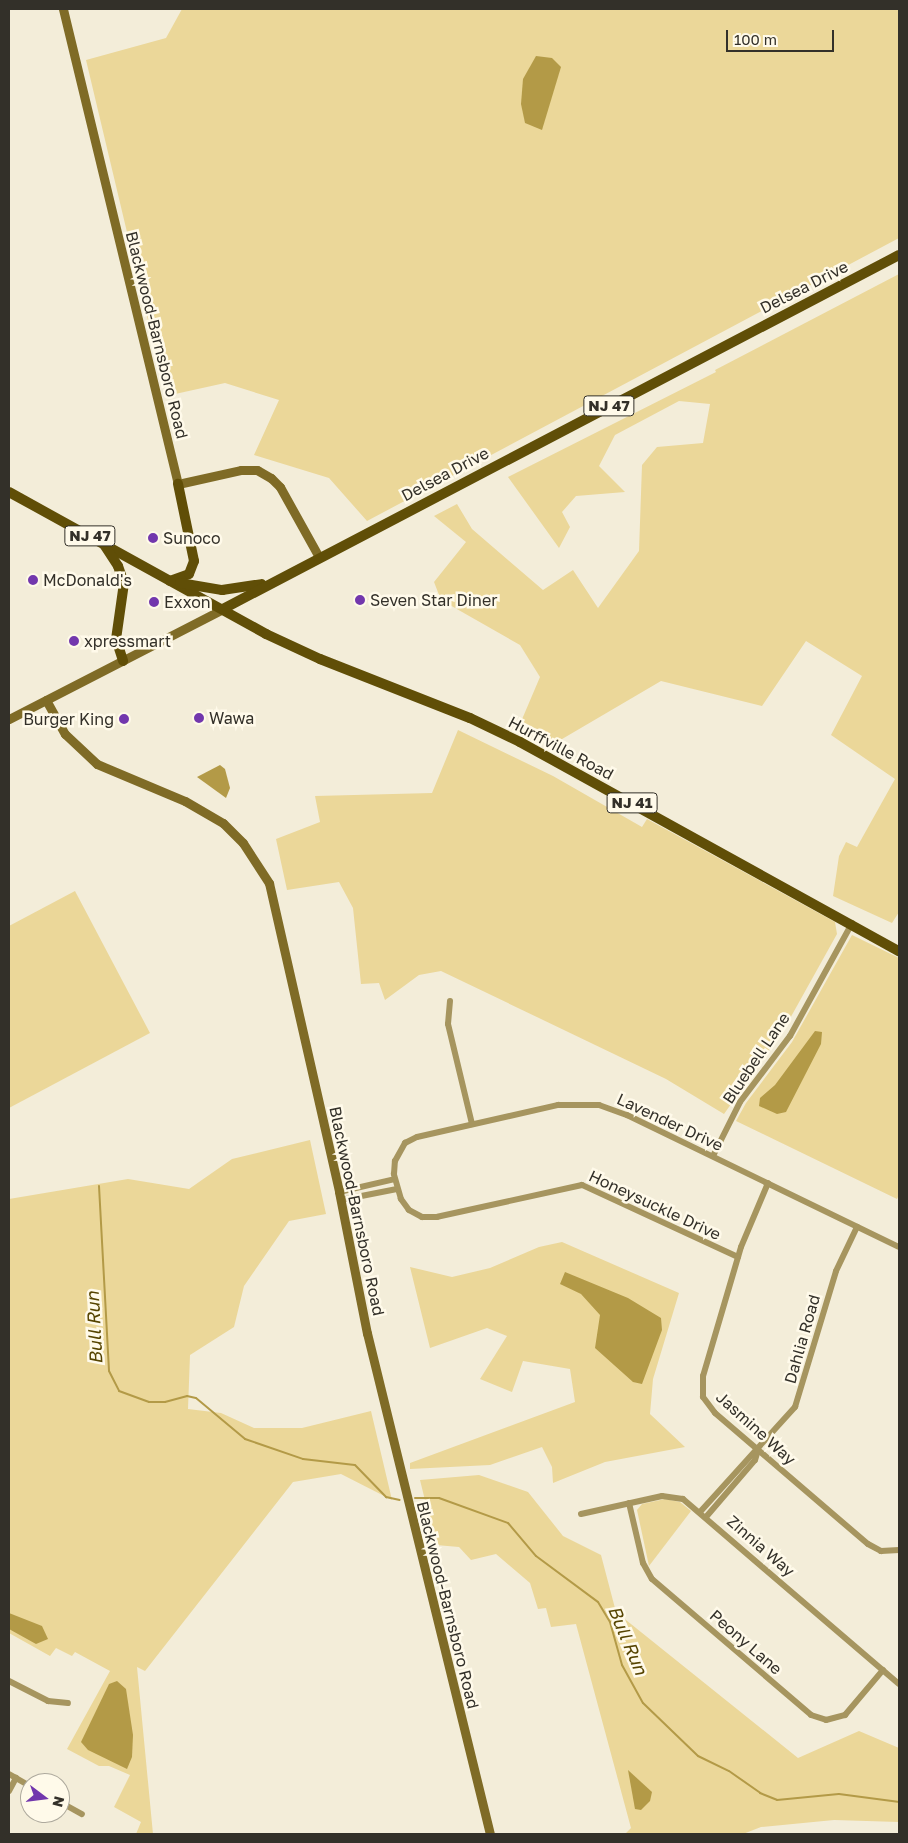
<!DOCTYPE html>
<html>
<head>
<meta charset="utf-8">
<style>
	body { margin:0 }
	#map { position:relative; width:908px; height:1843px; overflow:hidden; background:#f3edd9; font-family:"Golos Text",sans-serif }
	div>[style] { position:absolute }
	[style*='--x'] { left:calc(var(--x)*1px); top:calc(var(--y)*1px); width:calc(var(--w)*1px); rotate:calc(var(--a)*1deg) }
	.green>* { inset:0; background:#ebd799 }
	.water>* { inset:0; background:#b39a47 }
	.stream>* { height:2px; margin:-1px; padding:0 1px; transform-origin:1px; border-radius:1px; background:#b39a47 }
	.street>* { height:6px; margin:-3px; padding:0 3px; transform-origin:3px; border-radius:3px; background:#a6955f }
	.secondary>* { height:9px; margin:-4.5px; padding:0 4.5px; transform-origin:4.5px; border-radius:4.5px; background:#7f6b26 }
	.primary>* { height:10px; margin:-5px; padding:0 5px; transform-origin:5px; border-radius:5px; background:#604e07 }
	.dots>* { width:14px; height:14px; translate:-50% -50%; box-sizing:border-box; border:2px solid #fffaea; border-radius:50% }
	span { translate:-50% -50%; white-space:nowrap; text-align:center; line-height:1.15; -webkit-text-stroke:5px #fffaea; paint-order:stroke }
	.shield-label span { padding:1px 4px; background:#fffaea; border:1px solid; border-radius:4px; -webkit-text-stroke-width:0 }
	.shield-label { font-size:15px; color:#333029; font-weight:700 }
	.street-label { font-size:16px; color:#333029 }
	.poi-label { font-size:16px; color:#333029 }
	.left { translate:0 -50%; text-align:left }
	.right { translate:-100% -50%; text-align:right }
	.water-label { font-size:18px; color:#564400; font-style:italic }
	.frame { position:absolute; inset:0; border:10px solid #333029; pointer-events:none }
	.north { position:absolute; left:20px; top:1773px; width:50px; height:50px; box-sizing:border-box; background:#fffaea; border:1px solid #ada99d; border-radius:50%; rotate:105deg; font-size:14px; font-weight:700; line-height:20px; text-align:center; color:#333029 }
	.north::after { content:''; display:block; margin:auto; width:18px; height:22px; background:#7237ad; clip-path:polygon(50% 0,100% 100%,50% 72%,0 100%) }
	.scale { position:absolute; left:726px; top:30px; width:108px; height:22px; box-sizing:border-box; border:2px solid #333029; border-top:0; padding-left:6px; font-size:15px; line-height:18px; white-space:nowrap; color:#333029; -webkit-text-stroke:4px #fffaea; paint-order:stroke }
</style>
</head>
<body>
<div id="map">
	<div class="green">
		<div style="clip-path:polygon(182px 9px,899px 9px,899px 238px,367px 521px,329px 478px,254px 455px,279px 400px,225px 383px,166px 396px,86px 60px,166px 38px)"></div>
		<div style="clip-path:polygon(899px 274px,899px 912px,892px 923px,833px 896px,839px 856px,846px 842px,857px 847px,895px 779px,831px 735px,862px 676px,806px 641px,762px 706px,661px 681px,557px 742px,520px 724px,540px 677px,520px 645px,441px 600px,434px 582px,466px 542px,434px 516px,457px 504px,472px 529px,543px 590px,573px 570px,598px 608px,639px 551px,642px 465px,657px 447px,703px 443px,710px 404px,679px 401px,615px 435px,599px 466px,625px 492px,576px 496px,562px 512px,570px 527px,559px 548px,508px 477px,716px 372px,715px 370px)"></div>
		<div style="clip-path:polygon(458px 730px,553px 776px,642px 827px,647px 819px,835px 922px,837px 934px,783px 1031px,724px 1114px,666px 1079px,441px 971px,419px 975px,385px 1000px,379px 983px,361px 984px,353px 908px,339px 882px,287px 890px,276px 839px,320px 822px,315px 796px,432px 793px)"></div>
		<div style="clip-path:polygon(75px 891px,150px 1033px,9px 1108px,9px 926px)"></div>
		<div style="clip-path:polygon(852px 935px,899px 958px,899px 1195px,897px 1199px,736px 1121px,746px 1103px,792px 1042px)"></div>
		<div style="clip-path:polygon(310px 1140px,326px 1214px,289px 1221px,244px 1286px,234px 1327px,190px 1355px,188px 1409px,221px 1413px,254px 1428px,302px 1428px,371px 1411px,392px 1500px,341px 1474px,293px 1482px,145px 1671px,137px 1667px,153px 1834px,136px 1834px,141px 1822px,114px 1807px,130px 1775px,109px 1766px,99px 1766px,67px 1749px,110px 1671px,75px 1652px,72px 1656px,56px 1648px,50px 1656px,9px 1633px,9px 1199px,128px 1179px,189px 1189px,232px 1159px)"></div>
		<div style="clip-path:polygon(562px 1242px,679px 1293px,653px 1379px,650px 1414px,685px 1447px,605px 1462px,553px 1483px,552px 1467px,542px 1447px,490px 1465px,410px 1469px,410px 1463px,575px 1402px,570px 1369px,523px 1361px,512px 1392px,480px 1379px,507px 1336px,487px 1328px,430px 1348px,410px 1267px,452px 1277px,490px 1268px,539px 1247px)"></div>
		<div style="clip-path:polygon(479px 1475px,528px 1492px,563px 1536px,601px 1555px,616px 1612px,798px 1758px,859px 1731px,899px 1748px,899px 1822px,834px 1820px,761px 1827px,743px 1834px,625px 1834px,631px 1828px,576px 1624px,551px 1627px,546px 1608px,538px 1609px,530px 1583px,496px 1554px,471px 1560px,459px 1547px,436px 1545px,420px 1480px)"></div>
		<div style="clip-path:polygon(665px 1499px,680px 1502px,691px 1511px,649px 1566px,637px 1510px,642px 1504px)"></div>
	</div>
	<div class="water">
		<div style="clip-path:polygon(536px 56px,552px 58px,561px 67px,542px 130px,525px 123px,521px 104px,523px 79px)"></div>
		<div style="clip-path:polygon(220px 765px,225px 769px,230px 788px,226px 798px,197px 777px)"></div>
		<div style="clip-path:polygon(815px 1031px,822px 1032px,821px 1044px,786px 1112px,777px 1114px,759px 1106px,760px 1098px,775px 1085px)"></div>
		<div style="clip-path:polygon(565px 1272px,628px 1298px,661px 1318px,662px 1330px,642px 1384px,633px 1382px,595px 1348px,600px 1315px,581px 1294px,560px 1284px)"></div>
		<div style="clip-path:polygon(9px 1613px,42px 1626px,48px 1639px,36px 1644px,9px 1629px)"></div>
		<div style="clip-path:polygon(117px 1681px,126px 1689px,133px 1735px,132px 1757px,127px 1769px,88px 1750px,81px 1742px,109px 1684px)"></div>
		<div style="clip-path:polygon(628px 1770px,652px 1792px,650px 1801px,641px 1810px,635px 1809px)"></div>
	</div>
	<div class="stream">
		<div style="--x:99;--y:1186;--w:185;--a:86.9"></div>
		<div style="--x:109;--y:1371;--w:22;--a:63"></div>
		<div style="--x:119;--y:1391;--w:32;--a:20"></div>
		<div style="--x:149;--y:1402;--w:16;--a:0"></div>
		<div style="--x:165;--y:1402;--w:23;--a:-15"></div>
		<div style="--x:187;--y:1396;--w:9;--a:13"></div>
		<div style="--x:196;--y:1398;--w:64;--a:39.9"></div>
		<div style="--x:245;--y:1439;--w:61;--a:19"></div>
		<div style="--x:303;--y:1459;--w:52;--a:6.6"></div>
		<div style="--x:355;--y:1465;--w:45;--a:45.9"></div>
		<div style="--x:386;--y:1497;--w:14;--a:12"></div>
		<div style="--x:415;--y:1498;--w:24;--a:0"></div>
		<div style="--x:439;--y:1498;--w:73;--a:19.9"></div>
		<div style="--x:508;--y:1523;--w:43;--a:49.7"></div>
		<div style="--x:536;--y:1556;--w:77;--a:36.6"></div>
		<div style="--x:598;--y:1602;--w:23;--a:59"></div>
		<div style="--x:610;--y:1622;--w:45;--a:74.4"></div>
		<div style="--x:622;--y:1665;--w:43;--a:61.1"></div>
		<div style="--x:643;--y:1703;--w:76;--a:43.9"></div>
		<div style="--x:698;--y:1756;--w:34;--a:26"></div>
		<div style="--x:729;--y:1771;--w:38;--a:35"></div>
		<div style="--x:760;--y:1793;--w:18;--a:22"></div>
		<div style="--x:777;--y:1800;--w:62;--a:-5.5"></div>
		<div style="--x:839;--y:1794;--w:61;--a:7.6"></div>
	</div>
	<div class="street">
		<div style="--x:450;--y:1001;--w:23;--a:95"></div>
		<div style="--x:448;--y:1024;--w:103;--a:76.5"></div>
		<div style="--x:713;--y:1156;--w:60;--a:-63.4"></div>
		<div style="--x:740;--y:1102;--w:83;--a:-52.9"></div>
		<div style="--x:790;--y:1036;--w:129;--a:-61.2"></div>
		<div style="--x:768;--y:1183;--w:69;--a:112.9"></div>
		<div style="--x:741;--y:1247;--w:134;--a:106.4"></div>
		<div style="--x:703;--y:1376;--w:21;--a:90"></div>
		<div style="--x:703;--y:1397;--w:20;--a:53"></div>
		<div style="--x:715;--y:1413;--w:201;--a:40.6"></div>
		<div style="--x:868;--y:1544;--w:15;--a:28"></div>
		<div style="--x:881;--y:1551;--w:18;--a:-3"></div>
		<div style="--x:339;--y:1192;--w:57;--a:-13.1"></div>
		<div style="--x:341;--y:1200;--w:57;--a:-11.1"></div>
		<div style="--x:738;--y:1257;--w:172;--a:-155.2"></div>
		<div style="--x:582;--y:1185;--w:148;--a:167.6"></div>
		<div style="--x:437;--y:1217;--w:15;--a:180"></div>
		<div style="--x:422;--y:1217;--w:15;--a:-152"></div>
		<div style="--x:409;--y:1210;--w:14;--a:-126"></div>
		<div style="--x:401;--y:1199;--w:26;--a:-106"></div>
		<div style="--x:394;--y:1174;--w:13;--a:-86"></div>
		<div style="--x:395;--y:1161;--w:21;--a:-61"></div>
		<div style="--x:405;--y:1143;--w:13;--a:-27"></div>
		<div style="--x:417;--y:1137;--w:145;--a:-12.8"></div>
		<div style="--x:558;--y:1105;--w:41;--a:0"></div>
		<div style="--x:599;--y:1105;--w:30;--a:20"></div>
		<div style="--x:627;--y:1115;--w:302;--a:25.9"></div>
		<div style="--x:629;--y:1503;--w:62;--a:76.9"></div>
		<div style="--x:643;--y:1563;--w:18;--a:61"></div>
		<div style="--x:652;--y:1579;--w:209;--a:40.5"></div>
		<div style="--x:811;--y:1715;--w:16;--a:18"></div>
		<div style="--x:826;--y:1720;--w:20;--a:-15"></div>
		<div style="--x:845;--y:1715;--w:59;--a:-49.8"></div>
		<div style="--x:700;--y:1512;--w:142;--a:-47.9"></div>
		<div style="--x:795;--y:1407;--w:142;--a:-73.2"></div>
		<div style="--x:836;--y:1271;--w:49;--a:-64.5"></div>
		<div style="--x:581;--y:1514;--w:83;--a:-12.5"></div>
		<div style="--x:662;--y:1496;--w:21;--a:8"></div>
		<div style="--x:683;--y:1499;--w:284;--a:40.6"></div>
		<div style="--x:706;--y:1517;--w:75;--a:-49.3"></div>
		<div style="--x:755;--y:1460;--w:10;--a:-73"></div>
		<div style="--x:9;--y:1681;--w:44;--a:27.1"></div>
		<div style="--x:48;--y:1701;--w:20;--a:6"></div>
		<div style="--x:9;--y:1774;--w:24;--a:30"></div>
		<div style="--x:9;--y:1791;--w:15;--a:-62"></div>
		<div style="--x:60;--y:1802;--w:25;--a:29"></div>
	</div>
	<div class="secondary">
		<div style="--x:63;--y:9;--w:489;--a:76.4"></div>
		<div style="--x:178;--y:484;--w:65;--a:-12.5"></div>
		<div style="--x:241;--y:470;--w:16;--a:0"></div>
		<div style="--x:257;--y:470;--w:16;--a:30"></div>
		<div style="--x:271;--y:478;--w:13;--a:45"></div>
		<div style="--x:280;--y:487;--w:80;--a:60.9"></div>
		<div style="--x:46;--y:700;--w:39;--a:61"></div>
		<div style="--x:65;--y:734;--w:44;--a:43.2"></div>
		<div style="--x:97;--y:764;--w:95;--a:22.8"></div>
		<div style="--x:185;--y:801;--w:44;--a:30.1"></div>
		<div style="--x:223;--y:823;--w:28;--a:45"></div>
		<div style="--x:243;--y:843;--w:48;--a:57"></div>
		<div style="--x:269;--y:883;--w:317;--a:77.2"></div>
		<div style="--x:339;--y:1192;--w:144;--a:78.8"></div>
		<div style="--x:367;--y:1333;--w:516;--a:76.21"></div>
		<div style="--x:9;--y:719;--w:241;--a:-27.2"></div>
	</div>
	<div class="primary">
		<div style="--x:9;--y:492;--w:294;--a:28.9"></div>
		<div style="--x:266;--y:634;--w:60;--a:24.8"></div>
		<div style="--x:320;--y:659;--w:161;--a:21.5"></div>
		<div style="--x:470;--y:718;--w:55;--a:25.6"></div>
		<div style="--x:520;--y:742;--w:433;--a:28.9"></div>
		<div style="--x:105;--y:546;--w:24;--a:57"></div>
		<div style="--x:118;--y:566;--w:18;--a:71"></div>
		<div style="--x:124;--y:583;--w:57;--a:98.1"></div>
		<div style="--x:116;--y:639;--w:23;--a:72"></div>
		<div style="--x:170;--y:581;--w:20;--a:-20"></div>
		<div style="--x:189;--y:574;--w:14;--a:-69"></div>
		<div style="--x:194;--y:561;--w:79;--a:-101.7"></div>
		<div style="--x:180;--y:583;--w:43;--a:9.5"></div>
		<div style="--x:222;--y:590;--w:40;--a:-8.5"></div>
		<div style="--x:223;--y:609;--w:763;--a:-27.64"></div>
	</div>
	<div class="dots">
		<div style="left:153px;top:538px;background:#7237ad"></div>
		<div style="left:33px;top:580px;background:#7237ad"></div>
		<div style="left:360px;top:600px;background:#7237ad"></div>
		<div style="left:154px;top:602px;background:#7237ad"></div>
		<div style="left:74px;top:641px;background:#7237ad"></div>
		<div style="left:199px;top:718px;background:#7237ad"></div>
		<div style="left:124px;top:719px;background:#7237ad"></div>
	</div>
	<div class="shield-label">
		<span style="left:609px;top:406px">NJ 47</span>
		<span style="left:90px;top:536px">NJ 47</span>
		<span style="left:632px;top:803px">NJ 41</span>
	</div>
	<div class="street-label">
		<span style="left:804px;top:287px;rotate:-27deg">Delsea Drive</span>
		<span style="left:157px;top:335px;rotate:76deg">Blackwood-Barnsboro Road</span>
		<span style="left:445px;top:474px;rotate:-28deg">Delsea Drive</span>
		<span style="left:561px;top:748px;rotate:28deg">Hurffville Road</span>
		<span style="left:756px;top:1058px;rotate:-56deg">Bluebell Lane</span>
		<span style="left:670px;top:1122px;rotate:25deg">Lavender Drive</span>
		<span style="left:655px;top:1205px;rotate:25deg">Honeysuckle Drive</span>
		<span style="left:357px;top:1211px;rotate:78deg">Blackwood-Barnsboro Road</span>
		<span style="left:802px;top:1339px;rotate:-74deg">Dahlia Road</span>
		<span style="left:756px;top:1428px;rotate:42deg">Jasmine Way</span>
		<span style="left:761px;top:1546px;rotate:41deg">Zinnia Way</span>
		<span style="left:448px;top:1605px;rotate:76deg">Blackwood-Barnsboro Road</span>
		<span style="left:746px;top:1642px;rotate:41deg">Peony Lane</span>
	</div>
	<div class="poi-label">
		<span class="left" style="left:163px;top:538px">Sunoco</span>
		<span class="left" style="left:43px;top:580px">McDonald's</span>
		<span class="left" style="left:370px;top:600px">Seven Star Diner</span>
		<span class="left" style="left:164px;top:602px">Exxon</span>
		<span class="left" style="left:84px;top:641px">xpressmart</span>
		<span class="left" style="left:209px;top:718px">Wawa</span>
		<span class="right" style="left:114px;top:719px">Burger King</span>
	</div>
	<div class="water-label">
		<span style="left:94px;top:1328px;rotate:-93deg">Bull Run</span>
		<span style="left:628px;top:1640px;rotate:67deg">Bull Run</span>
	</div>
	<div class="frame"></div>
	<div class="north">N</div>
	<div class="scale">100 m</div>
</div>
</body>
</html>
